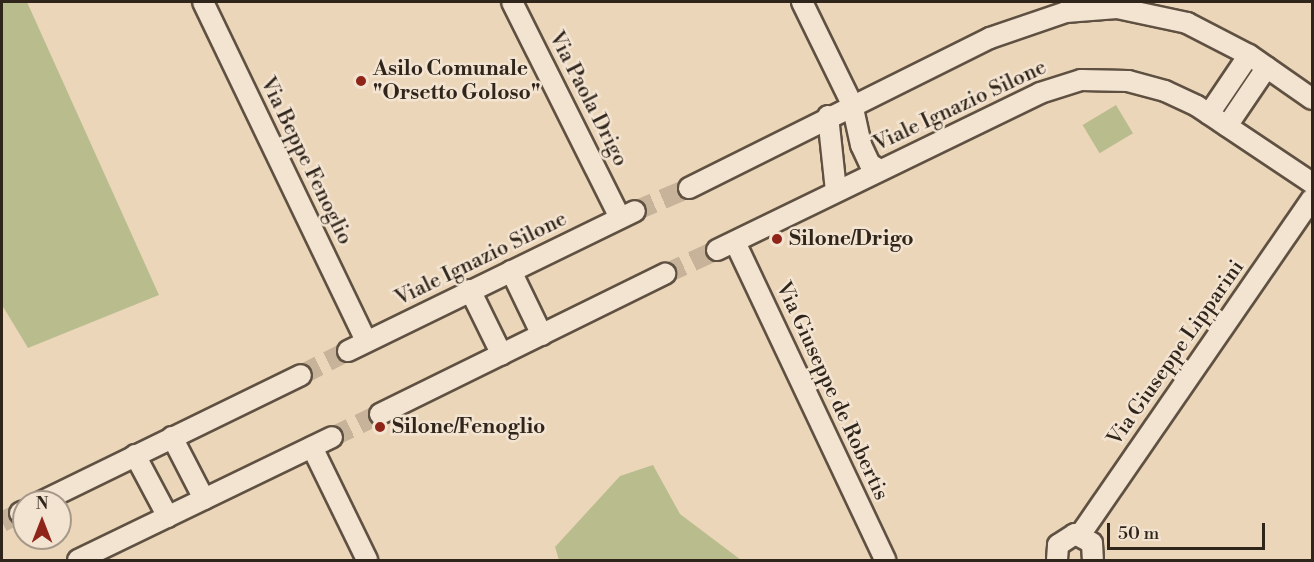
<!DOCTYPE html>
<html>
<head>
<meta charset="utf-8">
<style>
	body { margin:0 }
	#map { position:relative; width:1314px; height:562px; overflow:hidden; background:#ecd6b9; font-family:"Libre Bodoni",serif }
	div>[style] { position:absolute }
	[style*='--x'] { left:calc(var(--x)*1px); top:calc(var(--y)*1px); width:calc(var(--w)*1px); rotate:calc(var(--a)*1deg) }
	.green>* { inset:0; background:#b9bd8e; transform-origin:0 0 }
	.minor-tunnel>* { height:20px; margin-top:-10px; transform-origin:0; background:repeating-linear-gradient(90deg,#c6b399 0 20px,transparent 0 30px) }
	.roads { filter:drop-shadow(2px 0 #5f5142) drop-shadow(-2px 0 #5f5142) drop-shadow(0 2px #5f5142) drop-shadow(0 -2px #5f5142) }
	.minor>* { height:20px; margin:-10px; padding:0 10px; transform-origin:10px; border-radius:10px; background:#f3e4d2 }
	.dots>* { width:16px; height:16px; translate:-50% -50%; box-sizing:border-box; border:3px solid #f3e4d2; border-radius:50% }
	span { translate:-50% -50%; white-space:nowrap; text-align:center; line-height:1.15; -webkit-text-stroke:5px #f3e4d2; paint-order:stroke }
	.poi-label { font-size:21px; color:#30251b; font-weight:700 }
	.left { translate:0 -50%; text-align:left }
	.street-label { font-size:21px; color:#30251b }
	.frame { position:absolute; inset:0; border:3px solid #30251b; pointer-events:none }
	.north { position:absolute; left:12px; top:490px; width:60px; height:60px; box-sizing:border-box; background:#f3e4d2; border:2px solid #a59889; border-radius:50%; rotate:0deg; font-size:16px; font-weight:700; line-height:24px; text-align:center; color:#30251b }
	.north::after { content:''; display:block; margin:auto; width:21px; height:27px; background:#8f2418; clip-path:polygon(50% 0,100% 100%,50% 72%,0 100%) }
	.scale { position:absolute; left:1107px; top:523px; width:158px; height:27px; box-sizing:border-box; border:3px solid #30251b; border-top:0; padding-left:8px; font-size:18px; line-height:21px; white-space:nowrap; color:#30251b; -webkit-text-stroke:4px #f3e4d2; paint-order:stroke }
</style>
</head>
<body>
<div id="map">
	<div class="green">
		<div style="clip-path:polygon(2px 2px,27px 2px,159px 295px,28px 348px,2px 305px)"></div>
		<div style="left:1116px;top:105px;width:33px;height:39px;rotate:59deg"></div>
		<div style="clip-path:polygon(653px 465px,680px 514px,741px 560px,559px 560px,555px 547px,620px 476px)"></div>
	</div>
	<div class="minor-tunnel">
		<div style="--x:635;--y:211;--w:59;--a:-23.1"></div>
		<div style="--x:665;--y:274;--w:57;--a:-24.8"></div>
		<div style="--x:301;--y:375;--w:53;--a:-27.1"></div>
		<div style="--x:332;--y:437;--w:53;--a:-25.6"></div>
		<div style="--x:2;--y:522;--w:20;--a:-27"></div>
	</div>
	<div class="roads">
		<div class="minor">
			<div style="--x:203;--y:2;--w:376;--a:64.3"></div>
			<div style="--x:512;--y:2;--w:241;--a:63.4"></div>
			<div style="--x:802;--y:2;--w:114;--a:63.9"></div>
			<div style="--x:852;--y:104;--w:42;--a:77.6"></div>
			<div style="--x:861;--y:145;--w:21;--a:65"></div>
			<div style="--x:870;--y:164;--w:12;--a:31"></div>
			<div style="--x:1209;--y:114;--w:71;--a:-55.9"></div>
			<div style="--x:828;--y:116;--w:75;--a:83.9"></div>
			<div style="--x:1227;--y:126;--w:71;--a:-55.9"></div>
			<div style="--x:689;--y:188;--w:336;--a:-26.5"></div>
			<div style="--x:990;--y:38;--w:80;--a:-18.9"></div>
			<div style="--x:1066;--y:12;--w:51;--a:-4.5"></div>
			<div style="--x:1117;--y:8;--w:72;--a:12.1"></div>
			<div style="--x:1187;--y:23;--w:70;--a:27.3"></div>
			<div style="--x:1249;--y:55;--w:77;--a:34.9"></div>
			<div style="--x:735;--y:242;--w:352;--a:64.7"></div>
			<div style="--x:717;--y:250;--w:359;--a:-25.9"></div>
			<div style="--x:1040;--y:93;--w:43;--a:-17.6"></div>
			<div style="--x:1081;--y:80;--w:47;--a:1.2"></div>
			<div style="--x:1128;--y:81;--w:38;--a:15"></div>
			<div style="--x:1165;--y:91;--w:35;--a:25"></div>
			<div style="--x:1197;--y:106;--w:138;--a:33.8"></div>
			<div style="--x:511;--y:271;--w:71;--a:64.2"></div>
			<div style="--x:470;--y:290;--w:72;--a:63.8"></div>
			<div style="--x:348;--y:351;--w:319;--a:-26"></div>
			<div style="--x:380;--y:414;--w:318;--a:-26.2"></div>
			<div style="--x:172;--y:437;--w:70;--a:62.7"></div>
			<div style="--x:312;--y:447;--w:126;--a:64"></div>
			<div style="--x:135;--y:455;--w:70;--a:62"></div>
			<div style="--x:41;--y:502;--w:289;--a:-26"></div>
			<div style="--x:20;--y:513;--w:4;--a:-27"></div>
			<div style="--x:1080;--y:535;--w:408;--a:-55.4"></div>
			<div style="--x:78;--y:560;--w:282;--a:-25.8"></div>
			<div style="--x:1057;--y:560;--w:15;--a:-86"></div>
			<div style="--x:1058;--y:545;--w:20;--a:-33"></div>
			<div style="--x:1075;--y:534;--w:19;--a:28"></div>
			<div style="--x:1092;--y:543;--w:17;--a:87"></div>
		</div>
	</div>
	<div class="dots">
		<div style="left:361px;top:81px;background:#8f2418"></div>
		<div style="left:777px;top:239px;background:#8f2418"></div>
		<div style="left:380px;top:427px;background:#8f2418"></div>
	</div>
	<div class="poi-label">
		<span class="left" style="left:373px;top:81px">Asilo Comunale<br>"Orsetto Goloso"</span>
		<span class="left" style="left:789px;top:239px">Silone/Drigo</span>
		<span class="left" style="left:392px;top:427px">Silone/Fenoglio</span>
	</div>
	<div class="street-label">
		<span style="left:588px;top:99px;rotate:63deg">Via Paola Drigo</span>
		<span style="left:960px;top:106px;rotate:-25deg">Viale Ignazio Silone</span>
		<span style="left:306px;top:161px;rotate:64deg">Via Beppe Fenoglio</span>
		<span style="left:481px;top:259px;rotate:-26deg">Viale Ignazio Silone</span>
		<span style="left:1176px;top:353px;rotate:-55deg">Via Giuseppe Lipparini</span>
		<span style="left:832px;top:391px;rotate:65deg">Via Giuseppe de Robertis</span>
	</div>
	<div class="frame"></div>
	<div class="north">N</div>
	<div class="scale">50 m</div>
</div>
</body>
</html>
